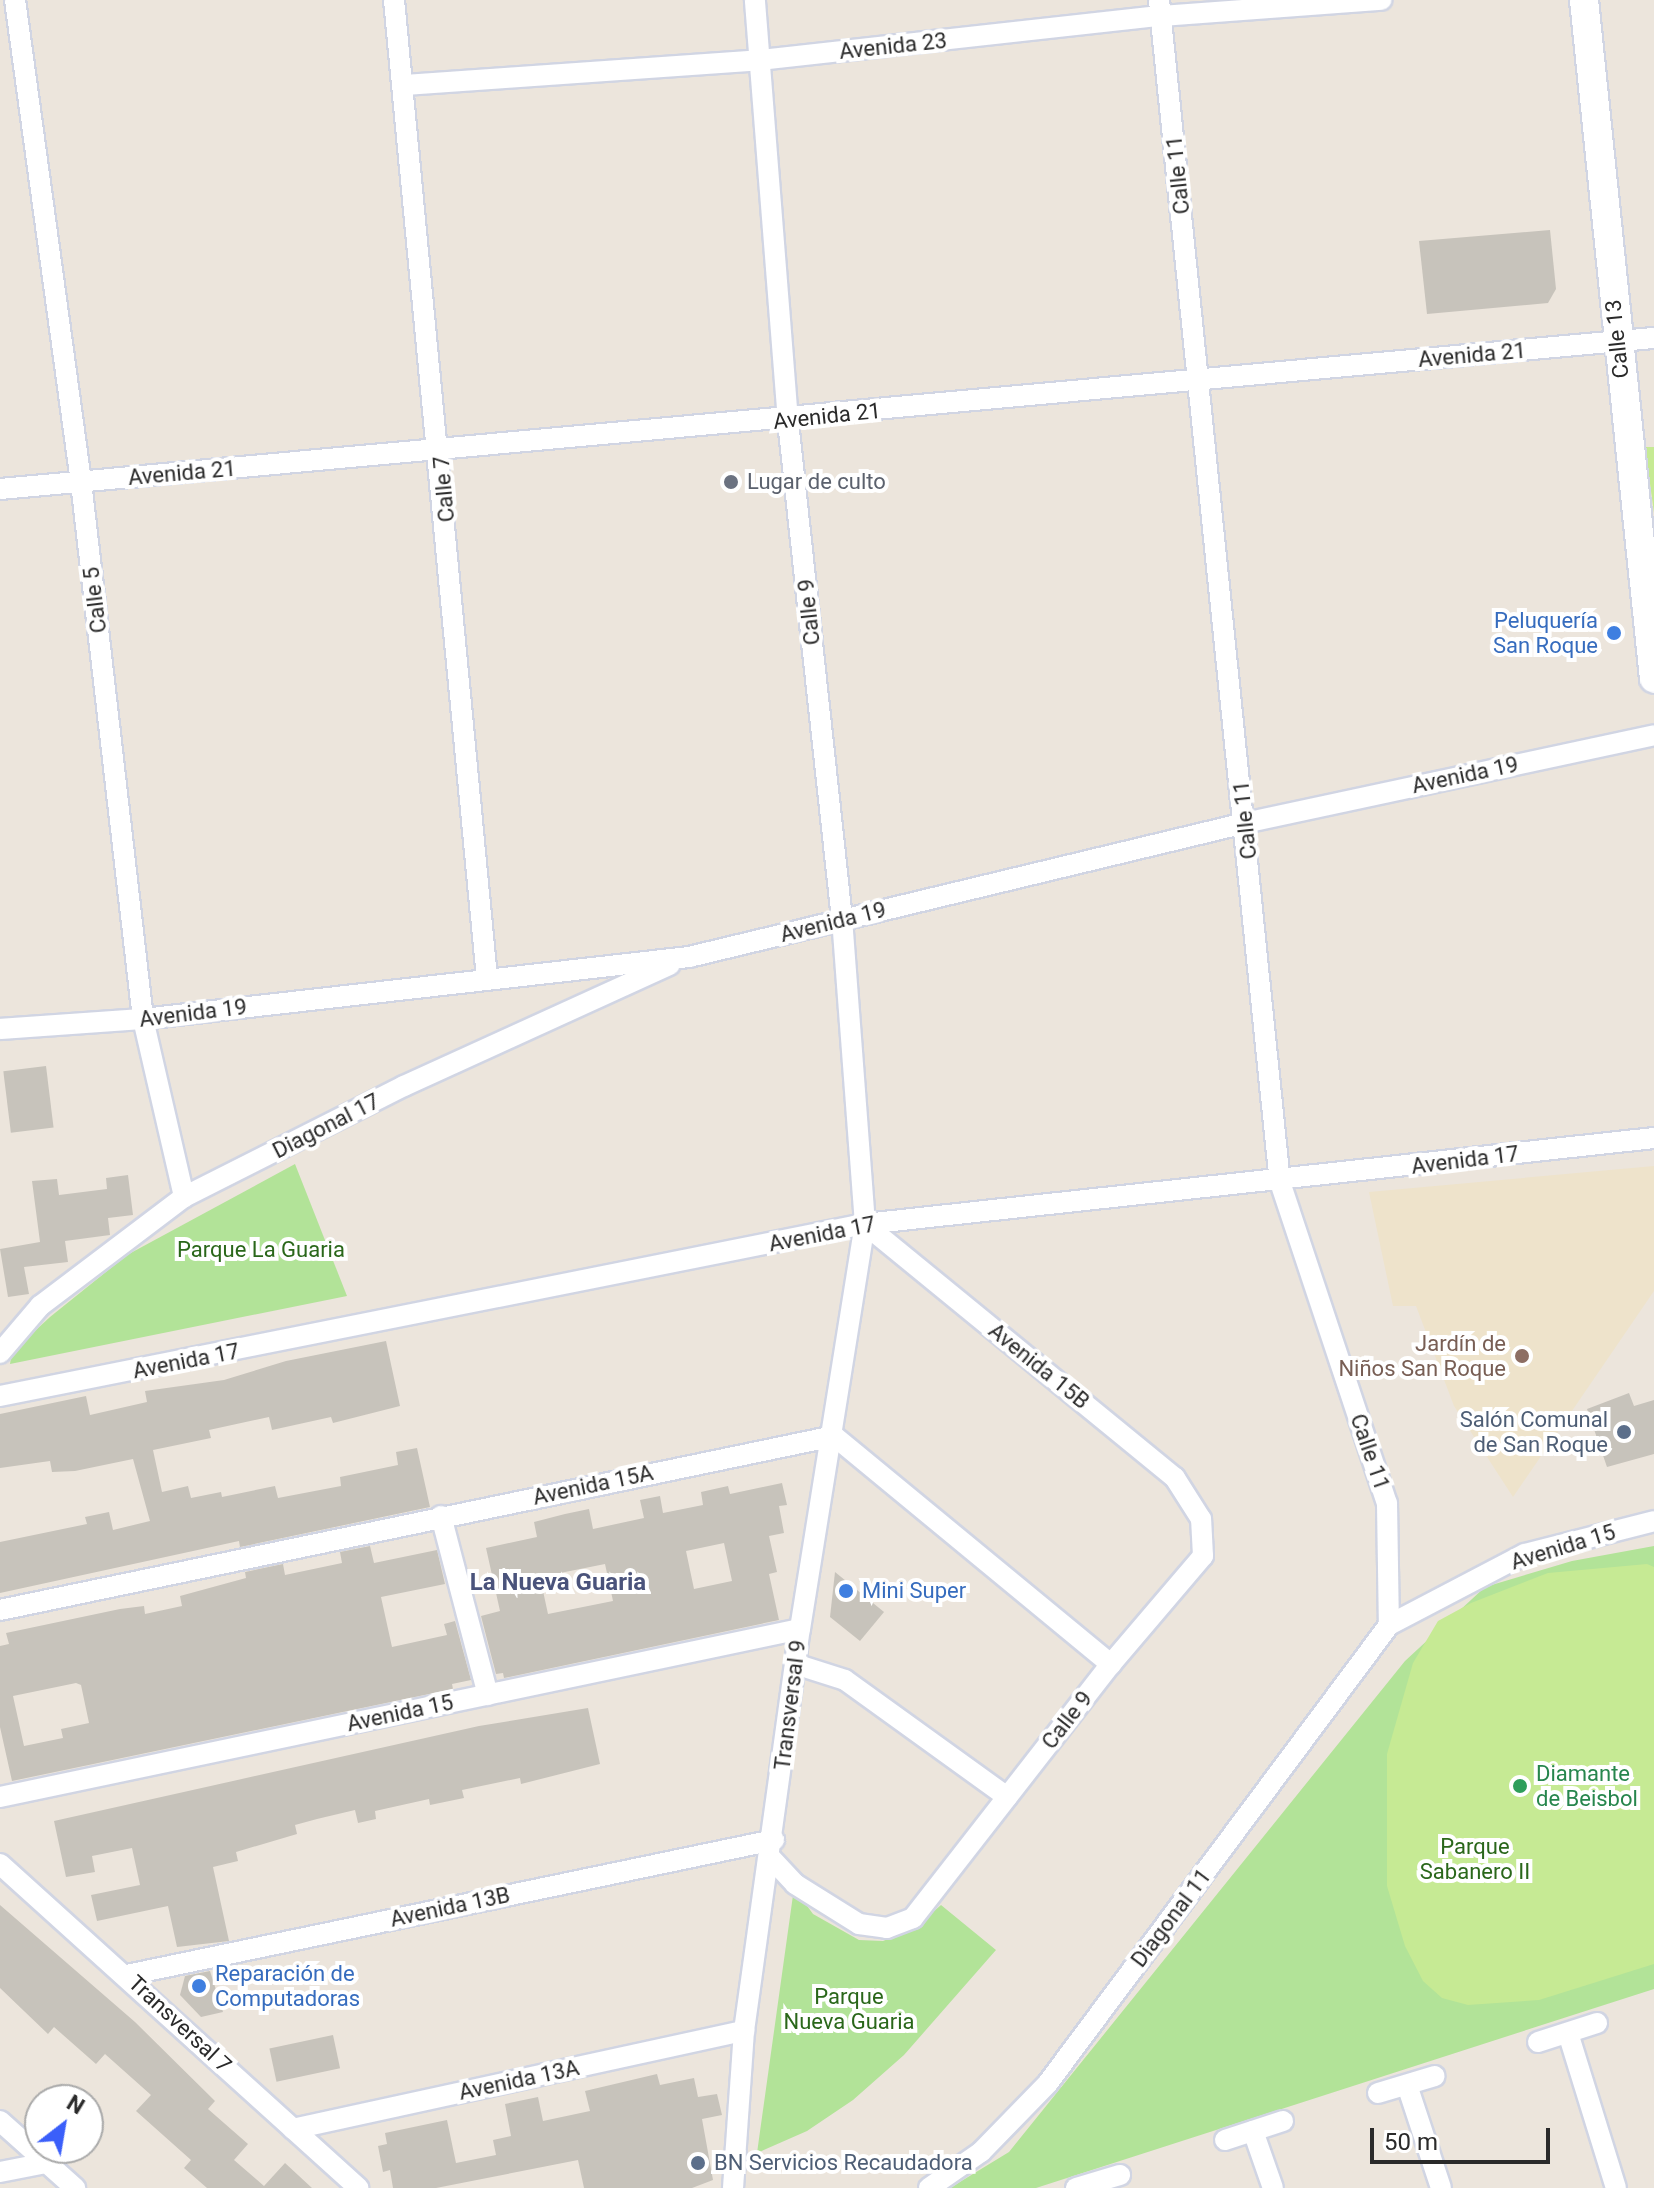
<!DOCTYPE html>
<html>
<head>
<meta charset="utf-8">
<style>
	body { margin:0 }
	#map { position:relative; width:1654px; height:2188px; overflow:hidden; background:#ece5dc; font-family:Roboto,sans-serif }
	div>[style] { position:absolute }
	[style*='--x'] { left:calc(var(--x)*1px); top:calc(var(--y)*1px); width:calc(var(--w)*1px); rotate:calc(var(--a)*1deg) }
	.education>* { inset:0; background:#eee3cb }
	.green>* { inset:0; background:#b2e398 }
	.pitch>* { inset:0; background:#c6ea94 }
	.building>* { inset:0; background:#c7c3bb; transform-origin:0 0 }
	.roads { filter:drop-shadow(2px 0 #d1d5e3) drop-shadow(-2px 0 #d1d5e3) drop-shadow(0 2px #d1d5e3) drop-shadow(0 -2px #d1d5e3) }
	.street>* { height:20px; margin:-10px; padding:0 10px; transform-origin:10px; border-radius:10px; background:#fff }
	.secondary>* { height:28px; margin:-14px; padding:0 14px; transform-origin:14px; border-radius:14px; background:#fff }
	.dots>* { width:22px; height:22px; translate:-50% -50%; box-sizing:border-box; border:4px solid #fff; border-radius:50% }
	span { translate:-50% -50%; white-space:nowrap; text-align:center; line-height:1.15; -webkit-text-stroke:8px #fff; paint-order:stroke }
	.street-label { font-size:22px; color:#2a2a2a }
	.worship-label { font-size:22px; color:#5b616d }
	.left { translate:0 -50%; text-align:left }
	.shop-label { font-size:22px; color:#366cbe }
	.right { translate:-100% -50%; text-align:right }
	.park-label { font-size:22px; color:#2a671a }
	.education-label { font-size:22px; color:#785e54 }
	.service-label { font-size:22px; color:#4e5e75 }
	.leisure-label { font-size:22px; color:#27864d }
	.neighbourhood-label { font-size:24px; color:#4a537b; font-weight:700 }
	.north { position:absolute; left:24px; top:2084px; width:80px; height:80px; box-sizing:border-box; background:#fff; border:2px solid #aaa; border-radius:50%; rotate:31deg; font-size:22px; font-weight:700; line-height:32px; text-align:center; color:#2a2a2a }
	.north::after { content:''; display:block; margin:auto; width:28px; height:36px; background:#3b5ffa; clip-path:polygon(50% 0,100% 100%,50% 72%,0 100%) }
	.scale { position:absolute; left:1370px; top:2128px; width:180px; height:36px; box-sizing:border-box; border:4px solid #2a2a2a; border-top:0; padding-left:10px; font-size:24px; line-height:28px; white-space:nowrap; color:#2a2a2a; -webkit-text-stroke:6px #fff; paint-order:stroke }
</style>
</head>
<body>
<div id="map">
	<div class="education">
		<div style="clip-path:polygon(1654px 1166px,1654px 1291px,1513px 1497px,1454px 1406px,1416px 1306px,1393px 1306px,1369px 1192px)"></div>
	</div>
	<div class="green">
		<div style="clip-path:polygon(295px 1164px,347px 1296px,10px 1364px,12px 1352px,50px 1317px,127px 1255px)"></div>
		<div style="clip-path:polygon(1654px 1546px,1654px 1989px,1036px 2188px,950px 2188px,1009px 2152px,1405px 1661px,1485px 1587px,1572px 1561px)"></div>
		<div style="clip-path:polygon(794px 1888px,813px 1914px,859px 1940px,883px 1941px,915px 1928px,941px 1905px,996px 1950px,904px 2055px,853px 2100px,807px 2131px,757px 2153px)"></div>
	</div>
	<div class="pitch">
		<div style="clip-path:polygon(1645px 447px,1654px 447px,1654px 513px)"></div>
		<div style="clip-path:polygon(1647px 1564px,1654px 1567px,1654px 1964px,1539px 2000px,1468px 2005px,1442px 1998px,1423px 1981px,1405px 1946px,1387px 1886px,1387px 1754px,1413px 1663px,1438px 1621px,1471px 1603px,1548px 1573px)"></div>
	</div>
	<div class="building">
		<div style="clip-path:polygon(1550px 230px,1556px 289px,1548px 303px,1427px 314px,1419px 241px)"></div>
		<div style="left:46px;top:1066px;width:62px;height:43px;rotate:83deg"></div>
		<div style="clip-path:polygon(128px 1175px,133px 1215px,108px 1218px,110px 1235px,65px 1241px,68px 1262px,24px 1267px,29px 1294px,8px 1297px,0 1249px,40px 1242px,32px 1181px,57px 1179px,59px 1195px,107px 1189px,106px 1178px)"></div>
		<div style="clip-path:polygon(386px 1341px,400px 1406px,333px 1423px,331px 1417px,272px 1430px,269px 1417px,209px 1430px,211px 1438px,153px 1450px,162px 1492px,188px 1486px,191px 1498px,221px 1492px,222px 1497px,275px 1486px,278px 1498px,341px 1486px,340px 1477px,398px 1465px,396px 1452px,417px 1448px,430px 1507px,240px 1547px,239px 1541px,0 1593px,0 1542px,87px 1524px,85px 1517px,109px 1512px,113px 1530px,150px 1521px,133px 1459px,75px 1471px,52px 1472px,50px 1461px,0 1468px,0 1414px,86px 1396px,90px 1415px,147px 1402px,145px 1391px,224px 1380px,286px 1361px)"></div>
		<div style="clip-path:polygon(1629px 1393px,1634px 1406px,1654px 1400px,1654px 1454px,1607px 1467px,1587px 1409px)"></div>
		<div style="clip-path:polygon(evenodd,782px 1483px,787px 1505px,779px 1506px,784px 1533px,769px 1536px,777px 1572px,769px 1574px,779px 1620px,504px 1678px,503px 1673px,496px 1674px,481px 1616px,500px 1611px,486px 1548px,537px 1537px,534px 1522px,565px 1514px,589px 1509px,593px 1529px,644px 1518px,640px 1500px,660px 1496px,663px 1513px,703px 1505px,701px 1492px,728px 1486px,730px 1494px,782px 1483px,724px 1543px,732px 1581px,694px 1589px,686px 1551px,724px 1543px,782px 1483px,605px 1564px,613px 1601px,548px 1614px,540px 1577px,605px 1564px)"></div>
		<div style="clip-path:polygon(evenodd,370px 1546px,374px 1563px,437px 1550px,445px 1584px,381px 1597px,392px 1647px,447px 1635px,444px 1624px,455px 1621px,471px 1680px,452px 1684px,453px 1689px,12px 1781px,0 1727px,0 1646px,9px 1644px,6px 1633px,120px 1609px,144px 1606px,145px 1614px,182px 1606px,180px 1596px,246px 1578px,245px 1572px,283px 1564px,285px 1575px,342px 1563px,340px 1552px,370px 1546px,76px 1683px,81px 1685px,89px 1723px,61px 1729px,63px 1738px,24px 1746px,13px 1696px,76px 1683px)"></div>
		<div style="clip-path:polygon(835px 1572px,884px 1612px,860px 1641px,830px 1617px)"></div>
		<div style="clip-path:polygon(588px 1708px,600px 1764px,521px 1784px,520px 1778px,462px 1790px,464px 1798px,430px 1805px,429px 1799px,375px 1811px,376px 1819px,358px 1823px,355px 1810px,317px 1819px,295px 1825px,297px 1834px,236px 1852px,238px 1861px,213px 1867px,229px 1941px,177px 1947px,168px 1906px,97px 1921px,91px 1895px,140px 1885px,132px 1848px,92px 1856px,95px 1872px,66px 1877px,54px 1821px,479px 1726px)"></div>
		<div style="clip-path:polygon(0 1905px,135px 2022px,215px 2101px,208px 2109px,248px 2144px,234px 2160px,264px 2186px,285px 2163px,312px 2188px,207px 2188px,184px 2168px,191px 2160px,136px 2111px,151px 2095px,105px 2054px,96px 2064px,54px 2027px,48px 2034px,0 1988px)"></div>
		<div style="clip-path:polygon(210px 1971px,223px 2012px,201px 2017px,180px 1995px,185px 1976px)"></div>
		<div style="left:333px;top:2035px;width:34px;height:65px;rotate:78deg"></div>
		<div style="clip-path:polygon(657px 2074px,660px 2085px,694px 2078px,698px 2097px,717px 2094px,722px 2115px,702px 2119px,713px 2180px,692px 2188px,584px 2188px,578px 2160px,436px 2188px,393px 2188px,390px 2170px,383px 2172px,378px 2146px,387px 2144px,385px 2133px,447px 2120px,456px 2163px,496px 2155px,493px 2140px,511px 2136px,505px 2104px,538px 2097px,543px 2121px,590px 2111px,585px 2091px)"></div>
	</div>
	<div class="roads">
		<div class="street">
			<div style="--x:15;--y:0;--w:486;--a:82.2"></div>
			<div style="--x:81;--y:482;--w:541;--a:83.41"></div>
			<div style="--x:143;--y:1019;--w:183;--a:77"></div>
			<div style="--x:394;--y:0;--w:982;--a:84.57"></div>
			<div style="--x:1159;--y:0;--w:1188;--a:84.16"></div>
			<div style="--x:1280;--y:1182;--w:338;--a:71.6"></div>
			<div style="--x:1387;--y:1503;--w:122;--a:89.1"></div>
			<div style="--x:404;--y:85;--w:357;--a:-4"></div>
			<div style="--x:760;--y:60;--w:403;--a:-6.3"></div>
			<div style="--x:1161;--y:16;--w:221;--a:-4.2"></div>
			<div style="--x:0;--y:489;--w:1661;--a:-5.22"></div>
			<div style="--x:0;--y:1029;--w:143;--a:-4"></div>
			<div style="--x:143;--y:1019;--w:550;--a:-6.48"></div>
			<div style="--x:689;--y:957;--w:572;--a:-13.55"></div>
			<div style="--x:1245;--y:823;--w:418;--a:-12.1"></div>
			<div style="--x:0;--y:1353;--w:62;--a:-49.6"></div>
			<div style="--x:40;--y:1306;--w:181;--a:-37.1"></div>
			<div style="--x:184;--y:1197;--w:246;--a:-26.8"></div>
			<div style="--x:404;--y:1086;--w:292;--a:-24.5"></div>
			<div style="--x:0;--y:1396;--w:882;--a:-11.25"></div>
			<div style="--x:865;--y:1224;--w:794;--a:-6.22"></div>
			<div style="--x:441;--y:1516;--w:185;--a:75.3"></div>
			<div style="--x:0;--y:1610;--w:852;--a:-11.78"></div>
			<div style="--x:834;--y:1436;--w:359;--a:39.5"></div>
			<div style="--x:795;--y:1664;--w:52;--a:17.7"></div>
			<div style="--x:845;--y:1680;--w:200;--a:35.8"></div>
			<div style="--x:0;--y:1797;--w:817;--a:-11.86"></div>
			<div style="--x:769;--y:1856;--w:38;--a:47"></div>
			<div style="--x:795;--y:1884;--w:75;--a:32"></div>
			<div style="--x:859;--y:1924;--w:28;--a:8"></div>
			<div style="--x:887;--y:1928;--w:28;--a:-21"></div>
			<div style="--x:913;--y:1918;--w:322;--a:-52.1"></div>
			<div style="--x:1111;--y:1664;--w:142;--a:-49.6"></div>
			<div style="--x:1203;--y:1556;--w:37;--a:-93"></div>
			<div style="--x:1201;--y:1519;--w:49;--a:-122.4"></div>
			<div style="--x:1175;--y:1478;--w:401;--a:-140.7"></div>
			<div style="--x:0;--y:1864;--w:483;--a:42.1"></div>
			<div style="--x:127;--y:1975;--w:661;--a:-11.79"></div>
			<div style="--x:1568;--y:2033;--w:162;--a:72.8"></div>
			<div style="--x:1538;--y:2042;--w:62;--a:-17.9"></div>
			<div style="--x:1407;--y:2085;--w:108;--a:71.7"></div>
			<div style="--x:1378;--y:2093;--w:59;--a:-16.6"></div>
			<div style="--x:0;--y:2121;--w:101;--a:41.8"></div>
			<div style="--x:293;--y:2129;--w:462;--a:-12.3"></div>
			<div style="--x:1253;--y:2131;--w:60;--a:70.7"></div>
			<div style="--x:1225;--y:2140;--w:61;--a:-18.1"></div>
			<div style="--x:0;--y:2172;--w:47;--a:-11.1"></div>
			<div style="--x:733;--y:2188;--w:157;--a:-86"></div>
			<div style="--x:744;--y:2031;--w:406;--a:-82.1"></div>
			<div style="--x:800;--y:1629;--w:410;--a:-80.9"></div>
			<div style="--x:865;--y:1224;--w:306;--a:-94.3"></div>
			<div style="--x:842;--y:919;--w:501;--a:-96.19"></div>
			<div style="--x:788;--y:421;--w:422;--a:-94.5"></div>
			<div style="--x:929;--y:2188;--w:63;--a:-34.7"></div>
			<div style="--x:981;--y:2152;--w:96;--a:-45.8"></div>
			<div style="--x:1048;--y:2083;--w:571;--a:-53.33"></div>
			<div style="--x:1389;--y:1625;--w:153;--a:-27.6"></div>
			<div style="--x:1525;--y:1554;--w:133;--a:-14.3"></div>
			<div style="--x:1076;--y:2188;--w:46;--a:-16.5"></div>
		</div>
		<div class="secondary">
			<div style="--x:1584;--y:0;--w:682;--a:84.11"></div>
		</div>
	</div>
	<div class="dots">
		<div style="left:731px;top:482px;background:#6b7280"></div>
		<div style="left:1614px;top:633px;background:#3f7fe0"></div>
		<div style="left:1522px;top:1356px;background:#8d6e63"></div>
		<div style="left:1624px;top:1432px;background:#5c6f8a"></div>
		<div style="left:846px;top:1591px;background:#3f7fe0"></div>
		<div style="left:1520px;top:1786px;background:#2e9e5b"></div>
		<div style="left:199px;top:1986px;background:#3f7fe0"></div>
		<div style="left:698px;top:2163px;background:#5c6f8a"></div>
	</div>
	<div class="street-label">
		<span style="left:893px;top:46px;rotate:-6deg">Avenida 23</span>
		<span style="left:1178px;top:175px;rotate:-96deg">Calle 11</span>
		<span style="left:1617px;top:339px;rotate:-96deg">Calle 13</span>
		<span style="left:1472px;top:355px;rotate:-5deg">Avenida 21</span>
		<span style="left:827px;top:416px;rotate:-6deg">Avenida 21</span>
		<span style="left:182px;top:473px;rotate:-5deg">Avenida 21</span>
		<span style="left:444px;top:489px;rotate:-95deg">Calle 7</span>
		<span style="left:95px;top:600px;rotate:-97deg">Calle 5</span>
		<span style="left:809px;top:612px;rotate:-96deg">Calle 9</span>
		<span style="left:1465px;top:775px;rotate:-12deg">Avenida 19</span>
		<span style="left:1245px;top:820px;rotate:-96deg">Calle 11</span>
		<span style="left:833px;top:922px;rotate:-14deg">Avenida 19</span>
		<span style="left:193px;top:1013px;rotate:-7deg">Avenida 19</span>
		<span style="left:326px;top:1126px;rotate:-27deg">Diagonal 17</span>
		<span style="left:1465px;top:1160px;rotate:-7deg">Avenida 17</span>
		<span style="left:822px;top:1234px;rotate:-11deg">Avenida 17</span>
		<span style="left:186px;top:1361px;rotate:-11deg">Avenida 17</span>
		<span style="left:1039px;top:1366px;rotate:39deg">Avenida 15B</span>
		<span style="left:1370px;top:1452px;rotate:71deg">Calle 11</span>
		<span style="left:593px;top:1485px;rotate:-12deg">Avenida 15A</span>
		<span style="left:1563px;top:1547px;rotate:-17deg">Avenida 15</span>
		<span style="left:790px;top:1705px;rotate:-83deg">Transversal 9</span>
		<span style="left:400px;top:1713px;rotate:-12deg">Avenida 15</span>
		<span style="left:1067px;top:1720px;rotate:-52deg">Calle 9</span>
		<span style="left:450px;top:1907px;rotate:-12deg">Avenida 13B</span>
		<span style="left:1171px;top:1918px;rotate:-53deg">Diagonal 11</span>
		<span style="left:180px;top:2024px;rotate:43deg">Transversal 7</span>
		<span style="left:519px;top:2080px;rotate:-12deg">Avenida 13A</span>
	</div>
	<div class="worship-label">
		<span class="left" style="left:747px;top:482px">Lugar de culto</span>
	</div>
	<div class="shop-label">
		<span class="right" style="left:1598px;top:633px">Peluquería<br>San Roque</span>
		<span class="left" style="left:862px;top:1591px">Mini Super</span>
		<span class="left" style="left:215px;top:1986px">Reparación de<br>Computadoras</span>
	</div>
	<div class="park-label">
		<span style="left:261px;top:1250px">Parque La Guaria</span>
		<span style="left:1475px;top:1859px">Parque<br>Sabanero II</span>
		<span style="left:849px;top:2009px">Parque<br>Nueva Guaria</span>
	</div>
	<div class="education-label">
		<span class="right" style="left:1506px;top:1356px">Jardín de<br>Niños San Roque</span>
	</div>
	<div class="service-label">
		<span class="right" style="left:1608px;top:1432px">Salón Comunal<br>de San Roque</span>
		<span class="left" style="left:714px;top:2163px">BN Servicios Recaudadora</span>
	</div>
	<div class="leisure-label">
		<span class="left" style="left:1536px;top:1786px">Diamante<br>de Beisbol</span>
	</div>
	<div class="neighbourhood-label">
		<span style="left:558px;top:1583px">La Nueva Guaria</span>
	</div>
	<div class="north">N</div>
	<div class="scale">50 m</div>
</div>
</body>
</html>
